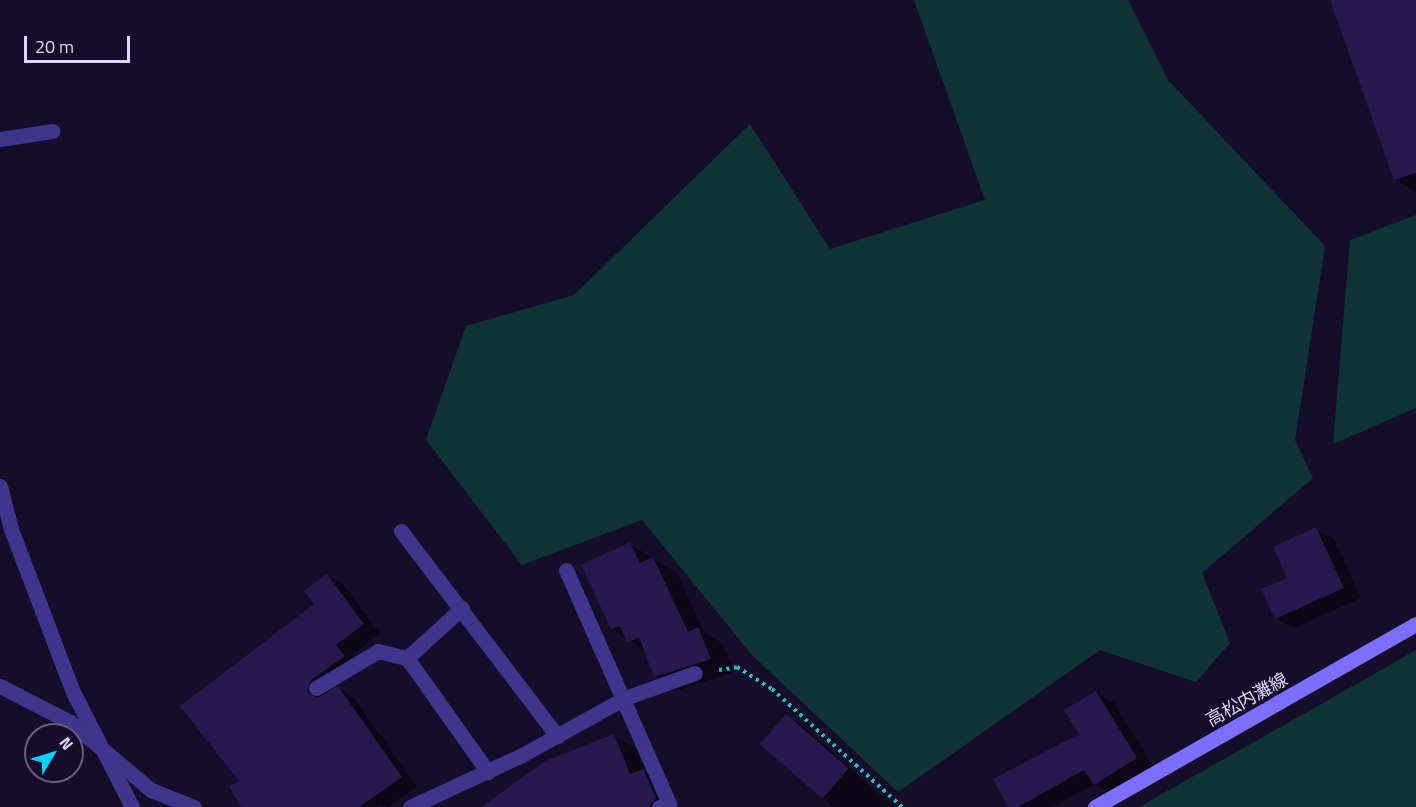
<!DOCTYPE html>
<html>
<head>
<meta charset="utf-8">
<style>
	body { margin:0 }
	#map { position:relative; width:1416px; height:807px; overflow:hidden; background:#150e2a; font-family:"Titillium Web","Noto Sans JP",sans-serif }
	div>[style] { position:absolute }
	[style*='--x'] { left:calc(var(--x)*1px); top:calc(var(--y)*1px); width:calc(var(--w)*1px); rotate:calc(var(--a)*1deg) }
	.green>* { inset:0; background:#103335 }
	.shadow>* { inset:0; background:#0007 }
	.building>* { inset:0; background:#27184d; transform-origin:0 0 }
	.path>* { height:4px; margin-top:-2px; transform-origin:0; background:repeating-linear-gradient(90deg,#25c1c5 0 3px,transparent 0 7.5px) }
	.service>* { height:15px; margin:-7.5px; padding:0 7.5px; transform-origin:7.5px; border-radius:7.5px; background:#40358d }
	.minor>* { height:15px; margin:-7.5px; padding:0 7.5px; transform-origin:7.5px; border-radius:7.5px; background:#40358d }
	.secondary>* { height:15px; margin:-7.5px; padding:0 7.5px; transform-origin:7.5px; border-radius:7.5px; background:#7e6eff }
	span { translate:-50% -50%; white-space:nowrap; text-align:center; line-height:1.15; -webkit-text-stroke:6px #150e2a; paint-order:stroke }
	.street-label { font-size:18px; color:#dfd7ff }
	.north { position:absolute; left:24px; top:723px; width:60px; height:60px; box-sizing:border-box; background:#150e2a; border:2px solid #665e7f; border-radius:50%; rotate:52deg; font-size:16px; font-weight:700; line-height:24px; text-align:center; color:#dfd7ff }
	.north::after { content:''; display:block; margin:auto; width:21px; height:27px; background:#03d1ff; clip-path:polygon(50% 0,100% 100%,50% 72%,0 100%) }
	.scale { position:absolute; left:24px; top:36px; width:106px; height:27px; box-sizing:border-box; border:3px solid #dfd7ff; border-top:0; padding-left:8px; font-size:18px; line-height:21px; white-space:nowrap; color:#dfd7ff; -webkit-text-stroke:4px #150e2a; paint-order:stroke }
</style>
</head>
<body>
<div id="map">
	<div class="green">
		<div style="clip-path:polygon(914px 0,1128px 0,1168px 80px,1325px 246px,1295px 440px,1313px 478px,1202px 573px,1230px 643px,1196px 682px,1100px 650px,898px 792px,752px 655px,642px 520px,522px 565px,426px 440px,466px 326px,574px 295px,750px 124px,830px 249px,985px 200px)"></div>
		<div style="clip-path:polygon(1416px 215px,1416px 408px,1333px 444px,1350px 240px)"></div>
		<div style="clip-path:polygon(1416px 650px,1416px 807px,1139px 807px,1376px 673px)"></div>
	</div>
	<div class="shadow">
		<div style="clip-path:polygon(1332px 0,1416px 0,1416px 192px,1395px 179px)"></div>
		<div style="clip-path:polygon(1316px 529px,1334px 539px,1361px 598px,1294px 628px,1276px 618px,1289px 578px)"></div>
		<div style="clip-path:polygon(630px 544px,677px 573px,705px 633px,722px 643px,734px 672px,679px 690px,656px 676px,646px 652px,612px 628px)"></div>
		<div style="clip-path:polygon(327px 576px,344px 585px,380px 634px,352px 655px,360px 665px,327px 689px,325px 695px,338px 688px,354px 698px,417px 787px,388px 807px,380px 804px,375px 807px,243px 807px,241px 781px)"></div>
		<div style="clip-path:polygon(1096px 692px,1114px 703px,1154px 768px,1112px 794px,1095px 784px,1053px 807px,1010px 807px,1081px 735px)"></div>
		<div style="clip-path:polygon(787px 716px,803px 726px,894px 807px,833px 807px,762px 745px)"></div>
		<div style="clip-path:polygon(614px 736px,636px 748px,645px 772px,665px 783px,675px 807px,484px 807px)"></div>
	</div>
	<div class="building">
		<div style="clip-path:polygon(1330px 0,1416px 0,1416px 173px,1394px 180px)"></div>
		<div style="clip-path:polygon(1316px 527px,1344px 588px,1275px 619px,1261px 589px,1287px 578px,1273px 547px)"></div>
		<div style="clip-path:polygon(630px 542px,640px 563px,653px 557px,688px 632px,698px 627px,711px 659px,654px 677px,639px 637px,627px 643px,620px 626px,611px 629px,581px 565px)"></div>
		<div style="clip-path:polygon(327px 574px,364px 624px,336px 645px,345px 656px,311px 680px,307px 692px,317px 698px,338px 686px,402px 777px,359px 807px,241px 807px,229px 786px,239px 781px,180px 706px,314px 604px,304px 591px)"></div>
		<div style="clip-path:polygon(1096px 691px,1137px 758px,1094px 785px,1084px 770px,1018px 807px,1008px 807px,993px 779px,1079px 734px,1064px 710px)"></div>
		<div style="left:786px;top:714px;width:83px;height:40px;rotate:41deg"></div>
		<div style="clip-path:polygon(614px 734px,630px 774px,643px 769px,656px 798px,649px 807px,481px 807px,545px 761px)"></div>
	</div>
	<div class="path">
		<div style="--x:719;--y:670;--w:18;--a:-9"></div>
		<div style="--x:737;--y:667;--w:41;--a:32.2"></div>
		<div style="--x:772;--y:689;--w:176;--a:42.2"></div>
	</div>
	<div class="service">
		<div style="--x:0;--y:139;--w:53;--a:-8.7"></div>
	</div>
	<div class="minor">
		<div style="--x:0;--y:486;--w:44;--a:75.7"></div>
		<div style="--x:11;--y:529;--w:174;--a:69.2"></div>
		<div style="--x:73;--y:692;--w:129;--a:62.8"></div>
		<div style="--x:401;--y:531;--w:258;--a:52.7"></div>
		<div style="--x:566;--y:570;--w:255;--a:66.2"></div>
		<div style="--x:669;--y:803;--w:11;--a:158"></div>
		<div style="--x:462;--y:608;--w:74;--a:137.7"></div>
		<div style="--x:407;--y:658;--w:140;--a:54.6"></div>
		<div style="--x:0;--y:686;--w:79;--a:27.2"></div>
		<div style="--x:70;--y:722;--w:106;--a:40"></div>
		<div style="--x:151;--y:790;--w:46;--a:21.6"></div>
		<div style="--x:316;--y:688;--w:72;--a:-30.8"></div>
		<div style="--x:378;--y:651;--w:30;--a:14"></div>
		<div style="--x:410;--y:807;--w:123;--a:-24.9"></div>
		<div style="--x:522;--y:755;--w:118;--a:-29"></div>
		<div style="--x:625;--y:698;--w:74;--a:-19.7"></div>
	</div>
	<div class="secondary">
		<div style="--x:1095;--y:807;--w:369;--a:-29.7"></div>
	</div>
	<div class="street-label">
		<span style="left:1247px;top:700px;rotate:-29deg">高松内灘線</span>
	</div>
	<div class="north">N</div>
	<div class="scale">20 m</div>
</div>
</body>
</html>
